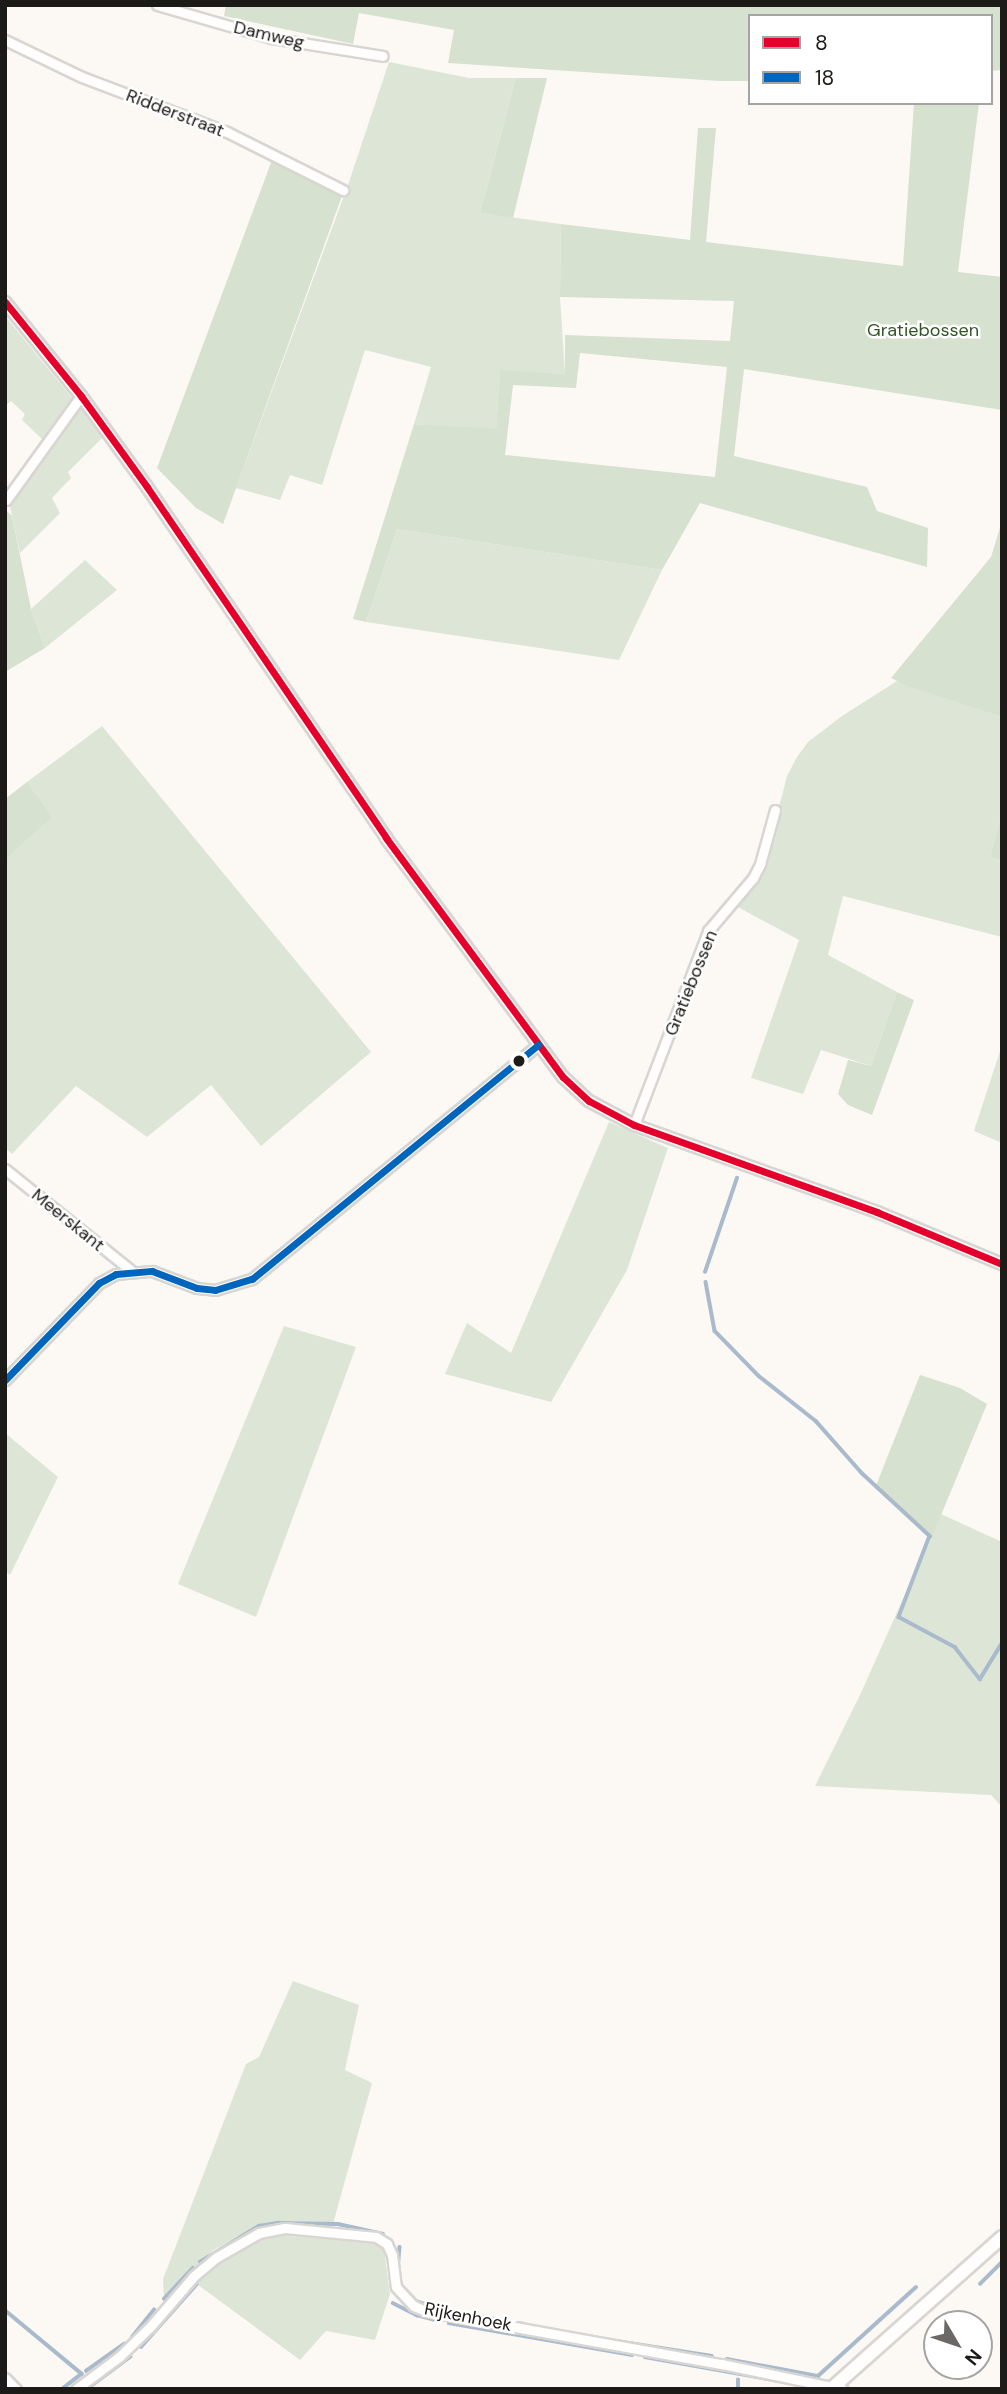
<!DOCTYPE html>
<html>
<head>
<meta charset="utf-8">
<style>
	body { margin:0 }
	#map { position:relative; width:1007px; height:2394px; overflow:hidden; background:#fcf8f4; font-family:"DM Sans",sans-serif }
	div>[style] { position:absolute }
	[style*='--x'] { left:calc(var(--x)*1px); top:calc(var(--y)*1px); width:calc(var(--w)*1px); rotate:calc(var(--a)*1deg) }
	.green>* { inset:0; background:#dde6d6 }
	.forest>* { inset:0; background:#d6e1cf }
	.stream>* { height:3.5px; margin:-1.75px; padding:0 1.75px; transform-origin:1.75px; border-radius:1.75px; background:#a9bacc }
	.roads { filter:drop-shadow(2px 0 #d8d6d2) drop-shadow(-2px 0 #d8d6d2) drop-shadow(0 2px #d8d6d2) drop-shadow(0 -2px #d8d6d2) }
	.minor>* { height:9px; margin:-4.5px; padding:0 4.5px; transform-origin:4.5px; border-radius:4.5px; background:#fffefd }
	.tertiary>* { height:10px; margin:-5px; padding:0 5px; transform-origin:5px; border-radius:5px; background:#fffefd }
	.secondary>* { height:12px; margin:-6px; padding:0 6px; transform-origin:6px; border-radius:6px; background:#fffefd }
	.bus-1>* { height:7px; margin:-3.5px; padding:0 3.5px; transform-origin:3.5px; border-radius:3.5px; background:#e4002b }
	.bus-2>* { height:7px; margin:-3.5px; padding:0 3.5px; transform-origin:3.5px; border-radius:3.5px; background:#0065bd }
	.dots>* { width:19px; height:19px; translate:-50% -50%; box-sizing:border-box; border:4px solid #fff; border-radius:50% }
	span { translate:-50% -50%; white-space:nowrap; text-align:center; line-height:1.15; -webkit-text-stroke:5px #fff; paint-order:stroke }
	.street-label { font-size:18px; color:#1d1b18 }
	.park-label { font-size:18px; color:#345529 }
	.frame { position:absolute; inset:0; border:7px solid #1d1b18; pointer-events:none }
	.legend { position:absolute; left:748px; top:14px; width:245px; height:91px; box-sizing:border-box; background:#fff; border:2px solid #a5a4a3; margin:0; padding:9px 12px; list-style:none; font-size:21px; color:#1d1b18 }
	.legend li { display:flex; align-items:center; gap:14px; height:35px }
	.legend b { width:35px; border:2px solid #a5a4a3 }
	.north { position:absolute; left:923px; top:2310px; width:70px; height:70px; box-sizing:border-box; background:#fff; border:2px solid #a5a4a3; border-radius:50%; rotate:129deg; font-size:19px; font-weight:700; line-height:28px; text-align:center; color:#1d1b18 }
	.north::after { content:''; display:block; margin:auto; width:24px; height:32px; background:#6b6865; clip-path:polygon(50% 0,100% 100%,50% 72%,0 100%) }
</style>
</head>
<body>
<div id="map">
	<div class="green">
		<div style="clip-path:polygon(389px 62px,469px 78px,516px 78px,480px 213px,561px 224px,560px 297px,565px 374px,500px 371px,496px 430px,414px 424px,431px 367px,365px 350px,322px 485px,290px 475px,280px 500px,236px 488px,348px 185px)"></div>
		<div style="clip-path:polygon(5px 316px,73px 399px,42px 439px,22px 420px,25px 414px,11px 401px,5px 406px)"></div>
		<div style="clip-path:polygon(79px 404px,103px 437px,68px 472px,71px 478px,52px 498px,60px 513px,20px 553px,10px 506px,12px 498px)"></div>
		<div style="clip-path:polygon(397px 529px,662px 570px,619px 660px,366px 622px)"></div>
		<div style="clip-path:polygon(85px 560px,117px 590px,45px 648px,31px 609px)"></div>
		<div style="clip-path:polygon(897px 681px,1002px 717px,1002px 813px,990px 857px,1002px 861px,1002px 937px,843px 896px,828px 955px,897px 992px,871px 1066px,821px 1050px,803px 1094px,751px 1078px,799px 940px,734px 905px,763px 869px,787px 776px,797px 757px,808px 742px,842px 716px)"></div>
		<div style="clip-path:polygon(102px 726px,371px 1052px,261px 1146px,211px 1085px,147px 1137px,76px 1086px,12px 1154px,5px 1148px,5px 860px,53px 817px,27px 782px)"></div>
		<div style="clip-path:polygon(1002px 1045px,1002px 1143px,974px 1131px)"></div>
		<div style="clip-path:polygon(609px 1122px,668px 1148px,627px 1270px,551px 1402px,445px 1374px,467px 1323px,511px 1353px)"></div>
		<div style="clip-path:polygon(284px 1326px,356px 1347px,256px 1617px,178px 1584px)"></div>
		<div style="clip-path:polygon(5px 1433px,58px 1477px,10px 1575px,5px 1571px)"></div>
		<div style="clip-path:polygon(941px 1514px,1002px 1542px,1002px 1807px,991px 1795px,815px 1786px,860px 1695px)"></div>
		<div style="clip-path:polygon(293px 1981px,359px 2005px,345px 2070px,372px 2083px,333px 2224px,295px 2221px,267px 2224px,246px 2232px,212px 2251px,181px 2281px,164px 2303px,163px 2279px,246px 2064px,259px 2057px)"></div>
		<div style="clip-path:polygon(289px 2234px,360px 2238px,384px 2249px,390px 2294px,375px 2340px,326px 2331px,300px 2360px,194px 2282px,211px 2266px,248px 2244px,274px 2235px)"></div>
	</div>
	<div class="forest">
		<div style="clip-path:polygon(226px 5px,1002px 5px,1002px 70px,991px 71px,991px 16px,750px 16px,750px 81px,720px 81px,448px 63px,454px 30px,359px 13px,353px 44px,224px 16px)"></div>
		<div style="clip-path:polygon(516px 78px,547px 78px,513px 218px,480px 213px)"></div>
		<div style="clip-path:polygon(evenodd,914px 103px,979px 103px,958px 272px,1002px 277px,1002px 410px,744px 369px,734px 456px,867px 487px,877px 511px,928px 528px,927px 567px,700px 503px,662px 570px,397px 529px,366px 622px,353px 619px,414px 424px,496px 429px,500px 370px,565px 374px,565px 335px,730px 341px,734px 301px,560px 297px,561px 224px,690px 240px,698px 128px,716px 128px,706px 242px,903px 266px,914px 103px,580px 353px,727px 367px,715px 477px,505px 455px,513px 385px,576px 388px,580px 353px)"></div>
		<div style="clip-path:polygon(272px 160px,342px 196px,223px 524px,196px 508px,157px 468px)"></div>
		<div style="clip-path:polygon(5px 509px,12px 516px,31px 609px,45px 648px,5px 672px)"></div>
		<div style="clip-path:polygon(1002px 521px,1002px 717px,905px 685px,891px 678px,991px 557px)"></div>
		<div style="clip-path:polygon(27px 782px,53px 817px,5px 860px,5px 799px)"></div>
		<div style="clip-path:polygon(1002px 813px,1002px 861px,990px 857px)"></div>
		<div style="clip-path:polygon(897px 992px,914px 1000px,872px 1115px,848px 1105px,838px 1094px,848px 1060px,871px 1066px)"></div>
		<div style="clip-path:polygon(920px 1375px,960px 1388px,987px 1404px,932px 1537px,875px 1488px)"></div>
	</div>
	<div class="stream">
		<div style="--x:705;--y:1272;--w:99;--a:-71.2"></div>
		<div style="--x:706;--y:1282;--w:50;--a:79.6"></div>
		<div style="--x:715;--y:1331;--w:63;--a:45.6"></div>
		<div style="--x:759;--y:1376;--w:73;--a:38.3"></div>
		<div style="--x:816;--y:1421;--w:69;--a:48.5"></div>
		<div style="--x:862;--y:1473;--w:93;--a:42.8"></div>
		<div style="--x:930;--y:1536;--w:87;--a:110.9"></div>
		<div style="--x:899;--y:1617;--w:64;--a:28.2"></div>
		<div style="--x:955;--y:1647;--w:41;--a:52"></div>
		<div style="--x:980;--y:1679;--w:42;--a:-58.6"></div>
		<div style="--x:400;--y:2247;--w:24;--a:95"></div>
		<div style="--x:398;--y:2271;--w:20;--a:75"></div>
		<div style="--x:200;--y:2262;--w:69;--a:-31.4"></div>
		<div style="--x:259;--y:2226;--w:20;--a:-9"></div>
		<div style="--x:279;--y:2223;--w:59;--a:1"></div>
		<div style="--x:338;--y:2224;--w:46;--a:12.5"></div>
		<div style="--x:980;--y:2284;--w:31;--a:-45"></div>
		<div style="--x:164;--y:2299;--w:42;--a:-46.9"></div>
		<div style="--x:413;--y:2300;--w:31;--a:19"></div>
		<div style="--x:393;--y:2303;--w:27;--a:27"></div>
		<div style="--x:417;--y:2315;--w:20;--a:15"></div>
		<div style="--x:5;--y:2310;--w:100;--a:39.7"></div>
		<div style="--x:82;--y:2374;--w:24;--a:142"></div>
		<div style="--x:505;--y:2321;--w:19;--a:9"></div>
		<div style="--x:449;--y:2323;--w:186;--a:9.9"></div>
		<div style="--x:132;--y:2337;--w:35;--a:-51"></div>
		<div style="--x:610;--y:2340;--w:103;--a:8.9"></div>
		<div style="--x:141;--y:2347;--w:83;--a:-48.4"></div>
		<div style="--x:645;--y:2357;--w:143;--a:10.1"></div>
		<div style="--x:727;--y:2359;--w:93;--a:10.6"></div>
		<div style="--x:818;--y:2376;--w:132;--a:-42.2"></div>
		<div style="--x:86;--y:2371;--w:47;--a:-35.4"></div>
		<div style="--x:87;--y:2389;--w:54;--a:-36.7"></div>
		<div style="--x:738;--y:2389;--w:9;--a:-90"></div>
		<div style="--x:801;--y:2389;--w:4;--a:-45"></div>
	</div>
	<div class="roads">
		<div class="minor">
			<div style="--x:157;--y:5;--w:119;--a:16.1"></div>
			<div style="--x:271;--y:38;--w:113;--a:9.1"></div>
			<div style="--x:5;--y:40;--w:85;--a:25.7"></div>
			<div style="--x:82;--y:77;--w:155;--a:20.8"></div>
			<div style="--x:227;--y:132;--w:130;--a:26.6"></div>
			<div style="--x:6;--y:500;--w:128;--a:-54.2"></div>
			<div style="--x:634;--y:1125;--w:208;--a:-69.1"></div>
			<div style="--x:708;--y:931;--w:70;--a:-49.7"></div>
			<div style="--x:753;--y:878;--w:16;--a:-63"></div>
			<div style="--x:760;--y:864;--w:56;--a:-74.5"></div>
			<div style="--x:5;--y:1169;--w:163;--a:38.8"></div>
			<div style="--x:5;--y:1380;--w:135;--a:-45.9"></div>
			<div style="--x:99;--y:1283;--w:19;--a:-28"></div>
			<div style="--x:116;--y:1274;--w:36;--a:-5"></div>
			<div style="--x:152;--y:1271;--w:48;--a:20.7"></div>
			<div style="--x:197;--y:1288;--w:18;--a:6"></div>
			<div style="--x:215;--y:1290;--w:39;--a:-17"></div>
			<div style="--x:252;--y:1279;--w:370;--a:-39.3"></div>
			<div style="--x:5;--y:2378;--w:16;--a:45"></div>
			<div style="--x:76;--y:2389;--w:54;--a:-36.7"></div>
			<div style="--x:119;--y:2357;--w:43;--a:-44.1"></div>
			<div style="--x:150;--y:2327;--w:67;--a:-49.2"></div>
			<div style="--x:194;--y:2276;--w:30;--a:-40"></div>
			<div style="--x:217;--y:2257;--w:48;--a:-29.7"></div>
			<div style="--x:259;--y:2233;--w:26;--a:-11"></div>
			<div style="--x:285;--y:2228;--w:91;--a:5.6"></div>
			<div style="--x:376;--y:2237;--w:13;--a:32"></div>
			<div style="--x:387;--y:2244;--w:12;--a:66"></div>
			<div style="--x:392;--y:2255;--w:32;--a:83"></div>
			<div style="--x:396;--y:2287;--w:26;--a:47"></div>
			<div style="--x:414;--y:2306;--w:13;--a:23"></div>
			<div style="--x:426;--y:2311;--w:301;--a:10.2"></div>
			<div style="--x:722;--y:2364;--w:123;--a:11.8"></div>
		</div>
		<div class="tertiary">
			<div style="--x:5;--y:302;--w:121;--a:51"></div>
			<div style="--x:81;--y:396;--w:112;--a:54"></div>
			<div style="--x:147;--y:487;--w:425;--a:55.7"></div>
			<div style="--x:386;--y:838;--w:297;--a:53.5"></div>
			<div style="--x:563;--y:1077;--w:35;--a:43"></div>
			<div style="--x:589;--y:1101;--w:51;--a:28.1"></div>
			<div style="--x:634;--y:1125;--w:258;--a:19.7"></div>
			<div style="--x:877;--y:1212;--w:135;--a:22.6"></div>
		</div>
		<div class="secondary">
			<div style="--x:831;--y:2389;--w:229;--a:-41.6"></div>
		</div>
	</div>
	<div class="bus-1">
		<div style="--x:5;--y:302;--w:121;--a:51"></div>
		<div style="--x:81;--y:396;--w:112;--a:54"></div>
		<div style="--x:147;--y:487;--w:425;--a:55.7"></div>
		<div style="--x:386;--y:838;--w:297;--a:53.5"></div>
		<div style="--x:563;--y:1077;--w:35;--a:43"></div>
		<div style="--x:589;--y:1101;--w:51;--a:28.1"></div>
		<div style="--x:634;--y:1125;--w:258;--a:19.7"></div>
		<div style="--x:877;--y:1212;--w:135;--a:22.6"></div>
	</div>
	<div class="bus-2">
		<div style="--x:5;--y:1380;--w:135;--a:-45.9"></div>
		<div style="--x:99;--y:1283;--w:19;--a:-28"></div>
		<div style="--x:116;--y:1274;--w:36;--a:-5"></div>
		<div style="--x:152;--y:1271;--w:48;--a:20.7"></div>
		<div style="--x:197;--y:1288;--w:18;--a:6"></div>
		<div style="--x:215;--y:1290;--w:39;--a:-17"></div>
		<div style="--x:252;--y:1279;--w:370;--a:-39.3"></div>
	</div>
	<div class="dots">
		<div style="left:519px;top:1061px;background:#1d1b18"></div>
	</div>
	<div class="street-label">
		<span style="left:269px;top:35px;rotate:13deg">Damweg</span>
		<span style="left:175px;top:113px;rotate:21deg">Ridderstraat</span>
		<span style="left:691px;top:983px;rotate:-68deg">Gratiebossen</span>
		<span style="left:68px;top:1220px;rotate:39deg">Meerskant</span>
		<span style="left:468px;top:2317px;rotate:11deg">Rijkenhoek</span>
	</div>
	<div class="park-label">
		<span style="left:923px;top:330px">Gratiebossen</span>
	</div>
	<div class="frame"></div>
	<ul class="legend">
	<li><b style="height:9px;background:#e4002b"></b>8</li>
	<li><b style="height:9px;background:#0065bd"></b>18</li>
	</ul>
	<div class="north">N</div>
</div>
</body>
</html>
